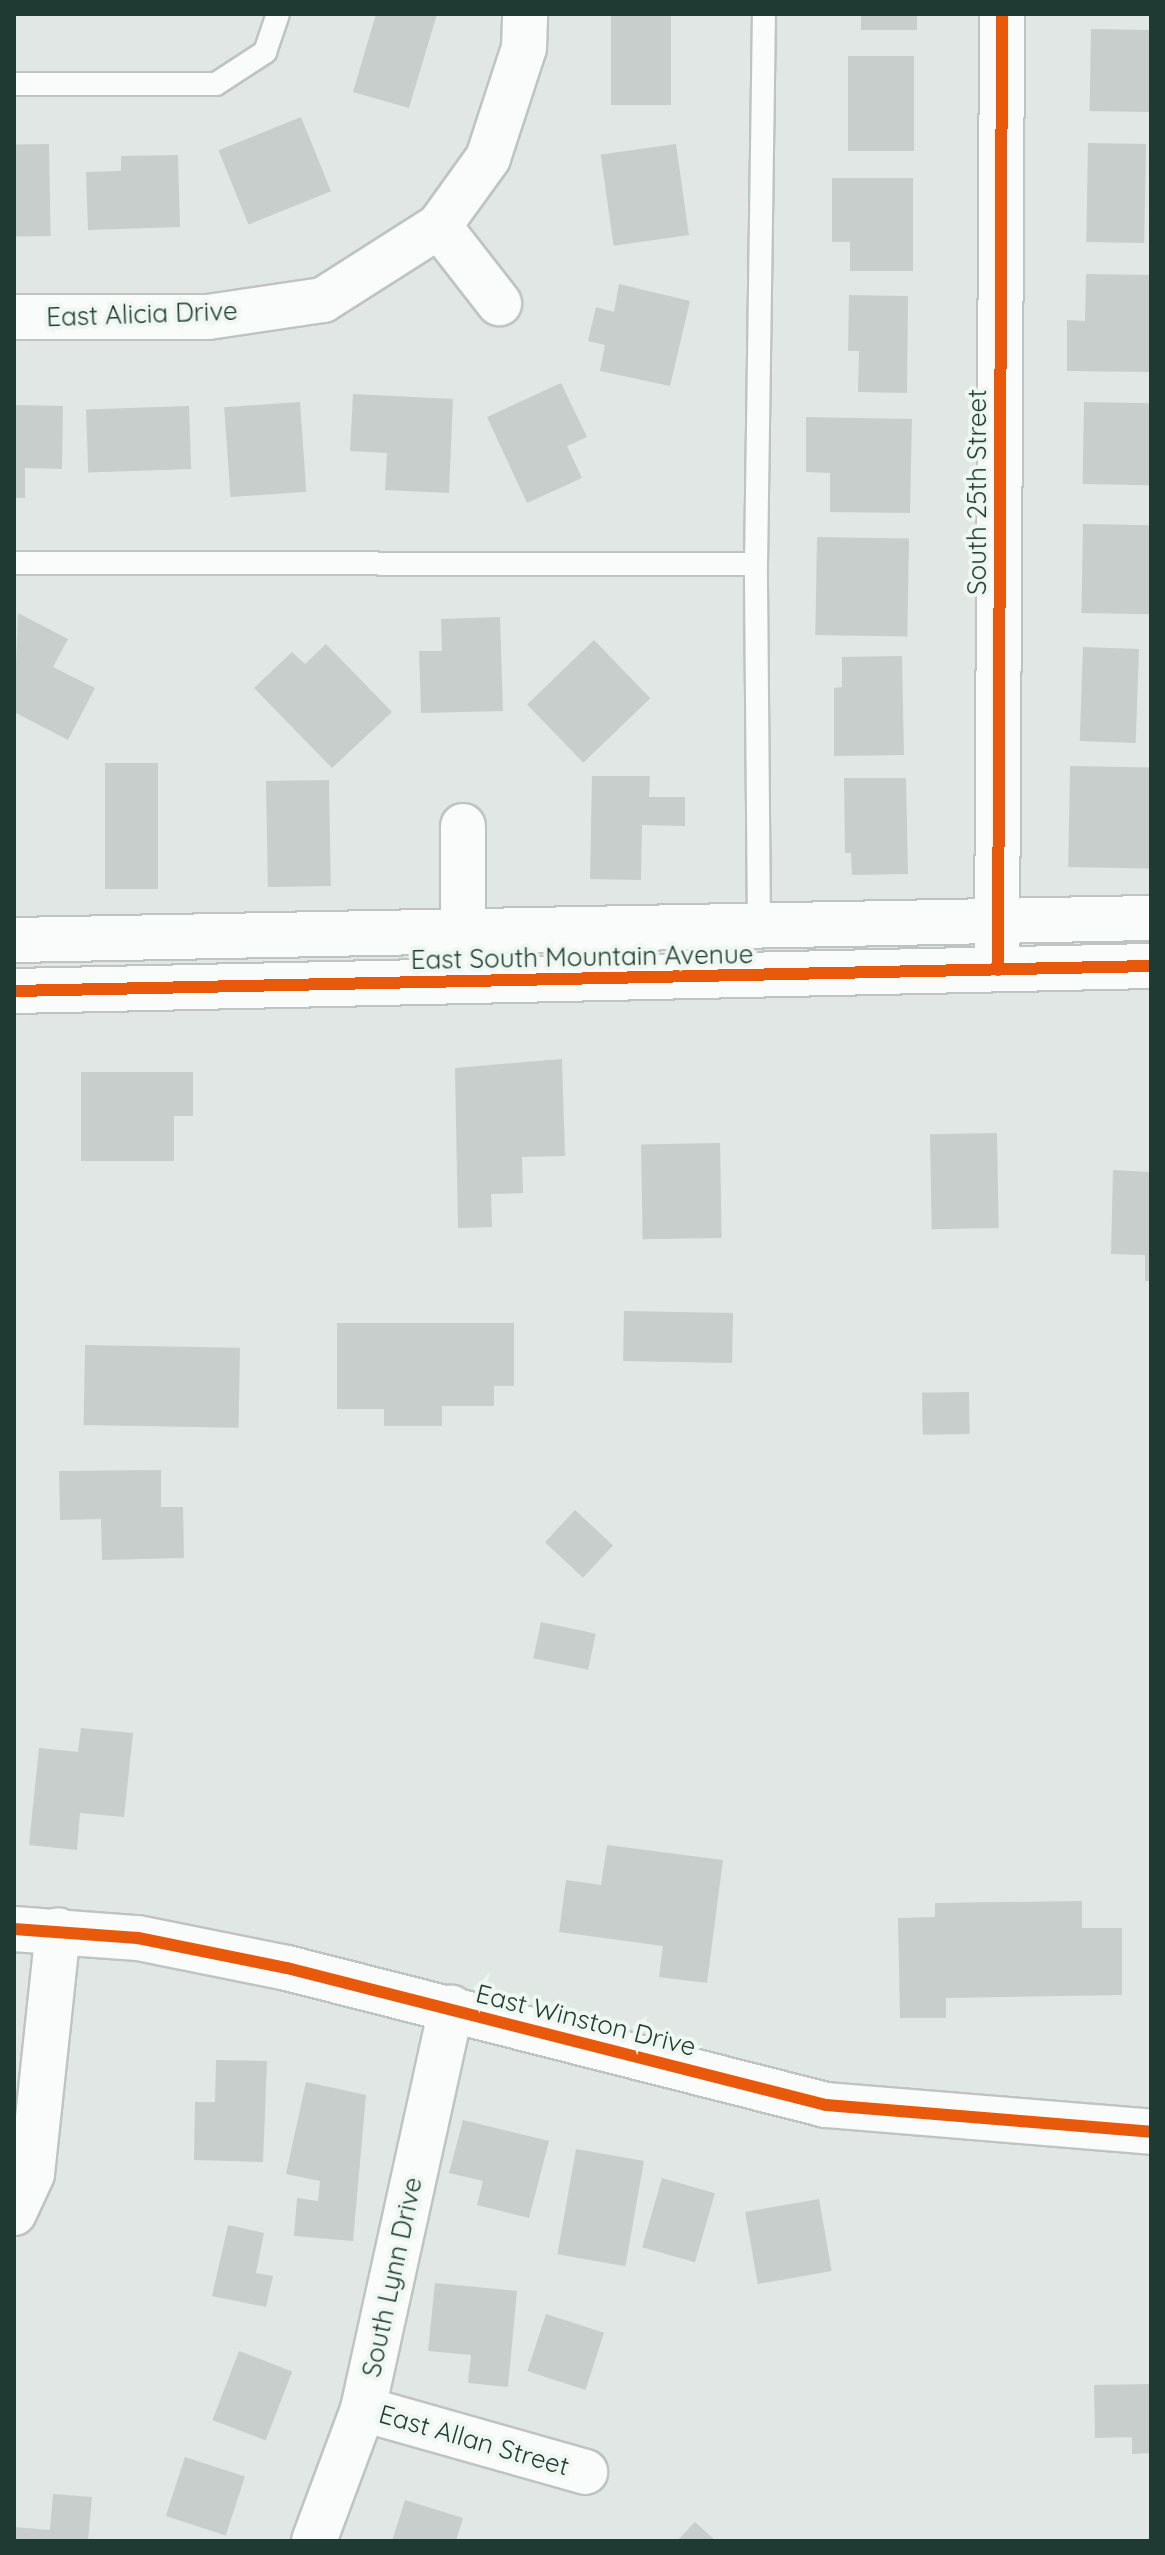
<!DOCTYPE html>
<html>
<head>
<meta charset="utf-8">
<style>
	body { margin:0 }
	#map { position:relative; width:1165px; height:2555px; overflow:hidden; background:#e1e7e4; font-family:Quicksand,sans-serif }
	div>[style] { position:absolute }
	[style*='--x'] { left:calc(var(--x)*1px); top:calc(var(--y)*1px); width:calc(var(--w)*1px); rotate:calc(var(--a)*1deg) }
	.building>* { inset:0; background:#c8cecb; transform-origin:0 0 }
	.roads { filter:drop-shadow(2px 0 #bec4c1) drop-shadow(-2px 0 #bec4c1) drop-shadow(0 2px #bec4c1) drop-shadow(0 -2px #bec4c1) }
	.lane>* { height:22px; margin:-11px; padding:0 11px; transform-origin:11px; border-radius:11px; background:#fafbfb }
	.street>* { height:44px; margin:-22px; padding:0 22px; transform-origin:22px; border-radius:22px; background:#fafbfb }
	.cycleway>* { height:12px; margin:-6px; padding:0 6px; transform-origin:6px; border-radius:6px; background:#e8590c }
	span { translate:-50% -50%; white-space:nowrap; text-align:center; line-height:1.15; -webkit-text-stroke:8px #eef7f2; paint-order:stroke }
	.street-label { font-size:26px; color:#1f3a32 }
	.frame { position:absolute; inset:0; border:16px solid #1f3a32; pointer-events:none }
</style>
</head>
<body>
<div id="map">
	<div class="building">
		<div style="clip-path:polygon(376px 14px,437px 14px,409px 108px,353px 92px)"></div>
		<div style="left:611px;top:14px;width:60px;height:91px"></div>
		<div style="left:861px;top:14px;width:56px;height:16px"></div>
		<div style="left:1091px;top:29px;width:60px;height:82px;rotate:1deg"></div>
		<div style="left:848px;top:56px;width:66px;height:95px"></div>
		<div style="left:301px;top:117px;width:80px;height:89px;rotate:68deg"></div>
		<div style="left:1088px;top:143px;width:58px;height:99px;rotate:1deg"></div>
		<div style="left:49px;top:144px;width:92px;height:35px;rotate:89deg"></div>
		<div style="left:676px;top:144px;width:92px;height:76px;rotate:82deg"></div>
		<div style="clip-path:polygon(178px 155px,180px 227px,88px 230px,86px 172px,121px 171px,121px 156px)"></div>
		<div style="clip-path:polygon(832px 178px,913px 178px,913px 271px,850px 271px,850px 242px,832px 242px)"></div>
		<div style="clip-path:polygon(1086px 274px,1151px 275px,1151px 372px,1067px 371px,1067px 320px,1085px 321px)"></div>
		<div style="clip-path:polygon(619px 284px,690px 301px,670px 386px,600px 371px,605px 345px,588px 341px,596px 307px,614px 312px)"></div>
		<div style="clip-path:polygon(849px 295px,908px 296px,907px 393px,858px 392px,859px 351px,848px 351px)"></div>
		<div style="clip-path:polygon(561px 383px,587px 437px,567px 446px,582px 478px,527px 503px,487px 417px)"></div>
		<div style="clip-path:polygon(353px 394px,453px 399px,449px 493px,385px 490px,387px 453px,350px 451px)"></div>
		<div style="left:300px;top:402px;width:90px;height:76px;rotate:86deg"></div>
		<div style="left:1084px;top:402px;width:67px;height:82px;rotate:1deg"></div>
		<div style="clip-path:polygon(14px 405px,63px 406px,62px 469px,25px 468px,25px 498px,14px 498px)"></div>
		<div style="left:189px;top:406px;width:63px;height:103px;rotate:88deg"></div>
		<div style="clip-path:polygon(806px 417px,912px 419px,910px 513px,830px 512px,830px 473px,806px 472px)"></div>
		<div style="left:1083px;top:524px;width:68px;height:89px;rotate:1deg"></div>
		<div style="left:817px;top:537px;width:92px;height:98px;rotate:1deg"></div>
		<div style="clip-path:polygon(18px 613px,68px 639px,53px 667px,95px 688px,68px 740px,14px 712px)"></div>
		<div style="clip-path:polygon(500px 617px,503px 711px,421px 713px,419px 651px,442px 651px,441px 619px)"></div>
		<div style="left:594px;top:640px;width:81px;height:93px;rotate:46deg"></div>
		<div style="clip-path:polygon(326px 644px,392px 712px,332px 768px,254px 688px,292px 652px,305px 664px)"></div>
		<div style="left:1083px;top:647px;width:56px;height:94px;rotate:2deg"></div>
		<div style="clip-path:polygon(902px 656px,904px 755px,834px 756px,834px 688px,842px 687px,842px 657px)"></div>
		<div style="left:105px;top:763px;width:53px;height:126px"></div>
		<div style="left:1070px;top:766px;width:81px;height:101px;rotate:1deg"></div>
		<div style="clip-path:polygon(592px 776px,650px 776px,649px 797px,685px 797px,685px 826px,642px 825px,641px 880px,590px 879px)"></div>
		<div style="clip-path:polygon(844px 778px,906px 778px,908px 874px,852px 875px,851px 853px,845px 853px)"></div>
		<div style="left:329px;top:780px;width:106px;height:63px;rotate:89deg"></div>
		<div style="clip-path:polygon(562px 1059px,565px 1156px,522px 1157px,523px 1193px,491px 1194px,492px 1227px,458px 1228px,455px 1068px)"></div>
		<div style="clip-path:polygon(81px 1072px,193px 1072px,193px 1116px,174px 1116px,174px 1161px,81px 1161px)"></div>
		<div style="left:997px;top:1133px;width:95px;height:67px;rotate:89deg"></div>
		<div style="left:720px;top:1143px;width:95px;height:79px;rotate:89deg"></div>
		<div style="clip-path:polygon(1113px 1170px,1151px 1172px,1151px 1281px,1145px 1281px,1145px 1255px,1111px 1254px)"></div>
		<div style="left:624px;top:1311px;width:109px;height:50px;rotate:1deg"></div>
		<div style="clip-path:polygon(337px 1323px,514px 1323px,514px 1386px,494px 1386px,494px 1406px,442px 1406px,442px 1426px,384px 1426px,384px 1409px,337px 1409px)"></div>
		<div style="left:85px;top:1345px;width:155px;height:80px;rotate:1deg"></div>
		<div style="left:969px;top:1392px;width:42px;height:47px;rotate:89deg"></div>
		<div style="clip-path:polygon(161px 1470px,161px 1507px,183px 1507px,184px 1558px,102px 1560px,101px 1519px,60px 1520px,59px 1471px)"></div>
		<div style="left:575px;top:1510px;width:52px;height:44px;rotate:43deg"></div>
		<div style="left:541px;top:1622px;width:56px;height:37px;rotate:12deg"></div>
		<div style="clip-path:polygon(81px 1728px,133px 1733px,124px 1817px,80px 1813px,77px 1850px,29px 1845px,39px 1748px,78px 1752px)"></div>
		<div style="clip-path:polygon(607px 1845px,723px 1860px,707px 1983px,659px 1977px,663px 1946px,559px 1932px,566px 1880px,601px 1885px)"></div>
		<div style="clip-path:polygon(1082px 1901px,1082px 1928px,1122px 1928px,1122px 1995px,946px 1998px,946px 2018px,900px 2018px,898px 1918px,935px 1917px,935px 1903px)"></div>
		<div style="clip-path:polygon(216px 2060px,267px 2061px,263px 2162px,194px 2160px,195px 2102px,215px 2102px)"></div>
		<div style="clip-path:polygon(306px 2082px,366px 2095px,353px 2241px,294px 2236px,297px 2198px,318px 2201px,320px 2181px,286px 2174px)"></div>
		<div style="clip-path:polygon(463px 2120px,549px 2141px,529px 2218px,477px 2205px,483px 2181px,449px 2173px)"></div>
		<div style="left:576px;top:2149px;width:69px;height:107px;rotate:10deg"></div>
		<div style="left:662px;top:2178px;width:55px;height:72px;rotate:16deg"></div>
		<div style="left:819px;top:2199px;width:73px;height:75px;rotate:80deg"></div>
		<div style="clip-path:polygon(228px 2225px,264px 2233px,256px 2273px,273px 2276px,266px 2307px,212px 2296px)"></div>
		<div style="clip-path:polygon(435px 2283px,517px 2291px,508px 2387px,468px 2383px,471px 2355px,428px 2351px)"></div>
		<div style="left:546px;top:2314px;width:61px;height:60px;rotate:18deg"></div>
		<div style="left:239px;top:2351px;width:57px;height:74px;rotate:21deg"></div>
		<div style="clip-path:polygon(1151px 2384px,1151px 2453px,1132px 2454px,1132px 2437px,1095px 2438px,1094px 2385px)"></div>
		<div style="left:185px;top:2457px;width:63px;height:62px;rotate:18deg"></div>
		<div style="clip-path:polygon(53px 2494px,92px 2497px,88px 2541px,14px 2541px,14px 2527px,50px 2530px)"></div>
		<div style="clip-path:polygon(405px 2500px,463px 2518px,456px 2541px,392px 2541px)"></div>
		<div style="clip-path:polygon(695px 2522px,716px 2541px,677px 2541px)"></div>
	</div>
	<div class="roads">
		<div class="lane">
			<div style="--x:14;--y:84;--w:202;--a:0"></div>
			<div style="--x:216;--y:84;--w:59;--a:-33.1"></div>
			<div style="--x:265;--y:52;--w:40;--a:-71.1"></div>
			<div style="--x:14;--y:563;--w:742;--a:0.08"></div>
			<div style="--x:759;--y:926;--w:362;--a:-90.5"></div>
			<div style="--x:756;--y:564;--w:550;--a:-89.17"></div>
		</div>
		<div class="street">
			<div style="--x:439;--y:226;--w:98;--a:52.1"></div>
			<div style="--x:14;--y:317;--w:194;--a:0"></div>
			<div style="--x:208;--y:317;--w:116;--a:-8.4"></div>
			<div style="--x:323;--y:300;--w:138;--a:-32.5"></div>
			<div style="--x:439;--y:226;--w:84;--a:-54.2"></div>
			<div style="--x:488;--y:158;--w:116;--a:-71.9"></div>
			<div style="--x:524;--y:48;--w:34;--a:-88"></div>
			<div style="--x:14;--y:940;--w:1137;--a:-1.11"></div>
			<div style="--x:997;--y:951;--w:937;--a:-89.69"></div>
			<div style="--x:463;--y:960;--w:134;--a:-90"></div>
			<div style="--x:14;--y:991;--w:1137;--a:-1.26"></div>
			<div style="--x:14;--y:1929;--w:124;--a:4.2"></div>
			<div style="--x:138;--y:1938;--w:152;--a:11.4"></div>
			<div style="--x:287;--y:1968;--w:556;--a:14.26"></div>
			<div style="--x:826;--y:2105;--w:326;--a:4.7"></div>
			<div style="--x:14;--y:2213;--w:43;--a:-65.2"></div>
			<div style="--x:32;--y:2174;--w:245;--a:-83.9"></div>
			<div style="--x:363;--y:2409;--w:231;--a:15.8"></div>
			<div style="--x:314;--y:2541;--w:141;--a:-69.6"></div>
			<div style="--x:363;--y:2409;--w:411;--a:-77.6"></div>
		</div>
	</div>
	<div class="cycleway">
		<div style="--x:998;--y:970;--w:956;--a:-89.76"></div>
		<div style="--x:14;--y:991;--w:1137;--a:-1.26"></div>
		<div style="--x:14;--y:1929;--w:124;--a:4.2"></div>
		<div style="--x:138;--y:1938;--w:152;--a:11.4"></div>
		<div style="--x:287;--y:1968;--w:556;--a:14.26"></div>
		<div style="--x:826;--y:2105;--w:326;--a:4.7"></div>
	</div>
	<div class="street-label">
		<span style="left:142px;top:314px;rotate:-2deg">East Alicia Drive</span>
		<span style="left:977px;top:492px;rotate:-90deg">South 25th Street</span>
		<span style="left:582px;top:957px;rotate:-1deg">East South Mountain Avenue</span>
		<span style="left:586px;top:2020px;rotate:14deg">East Winston Drive</span>
		<span style="left:392px;top:2277px;rotate:-78deg">South Lynn Drive</span>
		<span style="left:474px;top:2440px;rotate:16deg">East Allan Street</span>
	</div>
	<div class="frame"></div>
</div>
</body>
</html>
